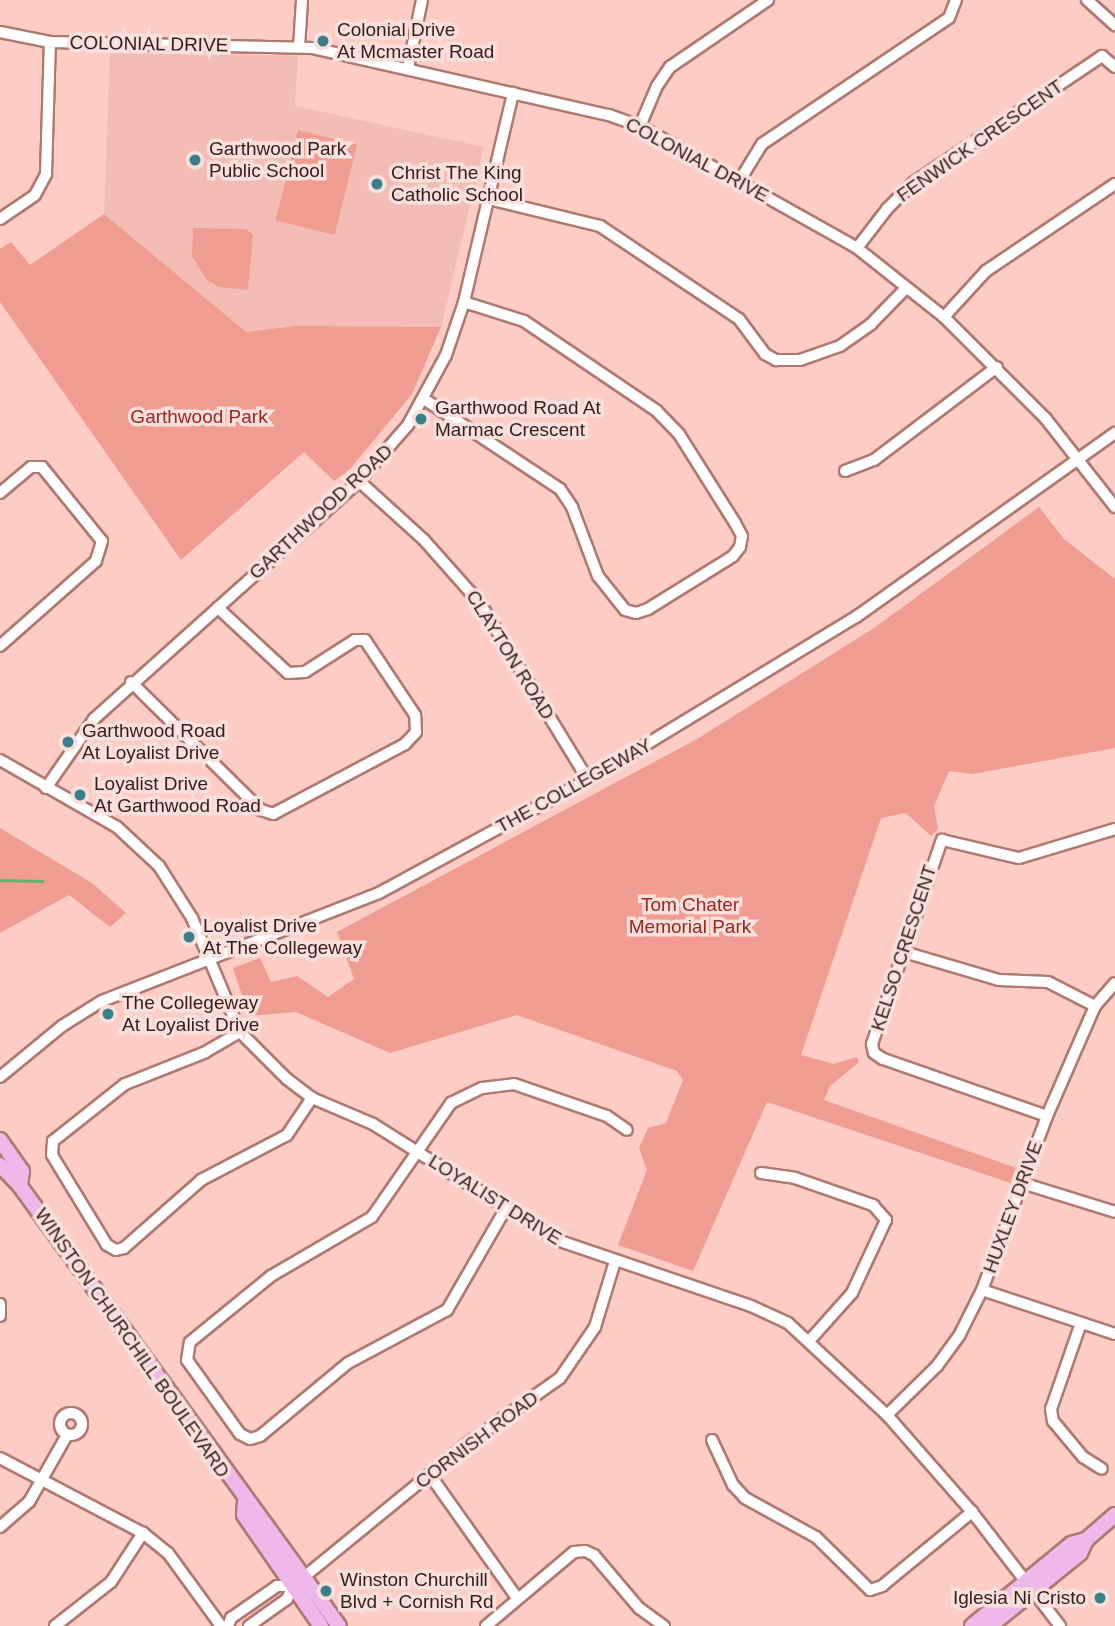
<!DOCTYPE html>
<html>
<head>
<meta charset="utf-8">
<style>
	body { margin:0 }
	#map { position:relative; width:1115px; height:1626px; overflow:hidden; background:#fdccc5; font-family:Helvetica,sans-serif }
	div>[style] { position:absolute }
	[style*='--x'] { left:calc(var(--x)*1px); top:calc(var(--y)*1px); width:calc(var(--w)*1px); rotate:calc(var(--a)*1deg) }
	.built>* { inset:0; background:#f3bdb5 }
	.green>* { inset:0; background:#f09c90; transform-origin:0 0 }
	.stream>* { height:2.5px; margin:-1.25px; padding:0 1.25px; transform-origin:1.25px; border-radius:1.25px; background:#61b270 }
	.roads { filter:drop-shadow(2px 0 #af7971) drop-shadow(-2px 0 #af7971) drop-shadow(0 2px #af7971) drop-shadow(0 -2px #af7971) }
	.minor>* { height:10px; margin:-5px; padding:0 5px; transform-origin:5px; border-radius:5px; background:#fff }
	.minor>.ring { margin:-5px; padding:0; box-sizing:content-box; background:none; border:10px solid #fff; border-radius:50% }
	.major>* { height:14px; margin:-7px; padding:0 7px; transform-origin:7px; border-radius:7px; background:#eeb8eb }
	.dots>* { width:19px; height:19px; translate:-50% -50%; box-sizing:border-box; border:4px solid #f9e0dc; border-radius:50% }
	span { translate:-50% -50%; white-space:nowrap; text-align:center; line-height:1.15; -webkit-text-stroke:7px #f9e0dc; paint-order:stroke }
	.poi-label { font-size:19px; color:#331d1a }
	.left { translate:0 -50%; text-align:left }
	.right { translate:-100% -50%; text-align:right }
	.street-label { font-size:19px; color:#331d1a }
	.park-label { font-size:19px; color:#9c261e }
</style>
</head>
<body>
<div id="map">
	<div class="built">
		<div style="clip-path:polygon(110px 52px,298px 56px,295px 106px,484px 147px,441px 327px,294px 326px,246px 332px,178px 279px,104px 214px)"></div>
	</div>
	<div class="green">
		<div style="left:298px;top:130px;width:61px;height:93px;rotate:14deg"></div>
		<div style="clip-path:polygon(104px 214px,246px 332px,294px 326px,441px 327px,412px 394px,350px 469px,334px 481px,304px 452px,181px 560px,0 302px,0 249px,11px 242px,30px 265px)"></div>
		<div style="clip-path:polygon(193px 228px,246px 229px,253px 235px,248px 290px,219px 287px,207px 280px,192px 256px)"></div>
		<div style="clip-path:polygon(1039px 507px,1064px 539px,1115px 579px,1115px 748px,972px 774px,949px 771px,934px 806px,938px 829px,931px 836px,906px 813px,881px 818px,801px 1055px,834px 1064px,857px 1057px,859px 1062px,830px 1086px,824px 1100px,1016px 1168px,1011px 1183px,767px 1102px,693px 1271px,618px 1245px,647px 1170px,639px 1148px,648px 1128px,666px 1123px,683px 1080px,677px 1071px,517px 1015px,390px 1053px,296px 1012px,249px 1016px,233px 968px,260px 958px,271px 982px,297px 976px,328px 997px,354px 979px,337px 932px,697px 739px,874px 628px)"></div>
		<div style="clip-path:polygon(0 828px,92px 883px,126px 913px,110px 927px,69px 895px,0 933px)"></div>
	</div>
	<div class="stream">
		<div style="--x:0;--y:880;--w:42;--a:1.4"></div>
	</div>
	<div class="roads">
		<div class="minor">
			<div style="--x:1087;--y:0;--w:38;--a:42"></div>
			<div style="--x:0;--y:32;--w:51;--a:11.3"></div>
			<div style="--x:50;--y:42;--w:263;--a:1.3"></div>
			<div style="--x:313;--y:48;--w:303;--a:12.8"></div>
			<div style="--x:609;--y:115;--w:33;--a:20"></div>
			<div style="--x:640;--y:126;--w:249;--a:29.3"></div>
			<div style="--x:857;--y:248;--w:111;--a:38.4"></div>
			<div style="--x:944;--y:317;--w:144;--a:45"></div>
			<div style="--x:1046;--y:419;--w:112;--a:51.9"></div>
			<div style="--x:299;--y:47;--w:47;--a:-86.3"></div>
			<div style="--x:408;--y:68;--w:69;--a:-78.4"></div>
			<div style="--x:640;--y:126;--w:43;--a:-67"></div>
			<div style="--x:657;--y:86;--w:23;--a:-56"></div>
			<div style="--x:670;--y:67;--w:119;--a:-34.4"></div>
			<div style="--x:740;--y:180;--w:42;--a:-58.6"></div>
			<div style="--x:762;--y:144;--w:225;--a:-34"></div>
			<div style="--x:949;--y:18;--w:19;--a:-69"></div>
			<div style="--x:489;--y:199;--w:114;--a:13.7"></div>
			<div style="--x:600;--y:226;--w:167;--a:33.8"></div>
			<div style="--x:739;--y:319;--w:44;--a:53.4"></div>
			<div style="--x:765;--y:354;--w:13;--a:29"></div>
			<div style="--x:776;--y:360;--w:24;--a:0"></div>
			<div style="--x:800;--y:360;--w:42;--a:-19.3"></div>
			<div style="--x:840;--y:346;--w:38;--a:-35"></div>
			<div style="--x:871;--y:324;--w:50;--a:-45.8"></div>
			<div style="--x:0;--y:219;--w:42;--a:-34.4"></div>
			<div style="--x:35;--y:195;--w:24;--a:-62"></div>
			<div style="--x:46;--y:174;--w:132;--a:-88.3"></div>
			<div style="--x:857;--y:248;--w:49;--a:-52.4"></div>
			<div style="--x:887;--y:209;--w:37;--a:-45"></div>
			<div style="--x:913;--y:183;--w:228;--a:-33.9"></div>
			<div style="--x:1102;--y:56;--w:17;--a:40"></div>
			<div style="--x:944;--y:317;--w:62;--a:-47.6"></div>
			<div style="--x:986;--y:271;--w:156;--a:-34"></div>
			<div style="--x:424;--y:399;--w:163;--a:33.5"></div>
			<div style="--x:560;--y:489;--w:22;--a:56"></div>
			<div style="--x:572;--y:507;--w:74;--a:69.4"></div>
			<div style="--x:598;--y:576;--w:43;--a:51.5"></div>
			<div style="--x:625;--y:610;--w:11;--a:15"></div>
			<div style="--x:636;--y:613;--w:13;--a:-18"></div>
			<div style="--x:648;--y:609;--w:100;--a:-31.9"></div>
			<div style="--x:733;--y:556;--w:11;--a:-52"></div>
			<div style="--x:740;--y:547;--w:11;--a:-80"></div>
			<div style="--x:742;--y:536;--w:15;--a:-118"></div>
			<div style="--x:735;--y:523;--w:105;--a:-122.2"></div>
			<div style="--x:679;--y:434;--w:32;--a:-134"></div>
			<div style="--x:657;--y:411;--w:161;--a:-145.9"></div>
			<div style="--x:524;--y:321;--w:63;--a:-162.4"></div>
			<div style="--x:845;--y:471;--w:31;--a:-21"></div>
			<div style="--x:874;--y:460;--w:154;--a:-37.1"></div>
			<div style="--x:359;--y:481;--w:88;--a:42.2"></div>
			<div style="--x:424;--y:540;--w:84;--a:48.4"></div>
			<div style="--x:480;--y:603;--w:207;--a:58.6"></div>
			<div style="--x:0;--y:493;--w:40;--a:-40"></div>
			<div style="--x:31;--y:467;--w:11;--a:0"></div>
			<div style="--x:42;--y:467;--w:95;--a:51"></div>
			<div style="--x:102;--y:541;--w:21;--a:107"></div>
			<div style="--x:96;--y:561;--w:128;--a:138.5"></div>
			<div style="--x:131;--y:682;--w:182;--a:44.6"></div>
			<div style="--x:261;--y:810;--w:13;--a:18"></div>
			<div style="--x:273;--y:814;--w:149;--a:-27.9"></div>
			<div style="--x:405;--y:744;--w:16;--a:-47"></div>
			<div style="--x:416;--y:732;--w:17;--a:-93"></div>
			<div style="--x:415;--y:715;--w:90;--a:-123.7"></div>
			<div style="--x:365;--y:640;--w:10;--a:180"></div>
			<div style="--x:355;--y:640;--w:59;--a:147.4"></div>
			<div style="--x:305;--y:672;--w:17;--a:177"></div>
			<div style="--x:288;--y:673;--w:96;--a:-137.1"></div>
			<div style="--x:0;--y:760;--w:135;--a:29.8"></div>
			<div style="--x:117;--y:827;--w:57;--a:42.9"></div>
			<div style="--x:159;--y:866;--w:62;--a:57.6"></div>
			<div style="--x:192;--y:918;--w:124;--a:67.2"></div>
			<div style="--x:240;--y:1032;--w:66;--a:45"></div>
			<div style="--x:287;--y:1079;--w:31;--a:37"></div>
			<div style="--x:312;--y:1098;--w:66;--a:23.1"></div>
			<div style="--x:373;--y:1124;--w:218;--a:32.2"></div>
			<div style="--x:557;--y:1240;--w:205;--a:18.8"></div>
			<div style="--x:751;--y:1306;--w:41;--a:24.7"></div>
			<div style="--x:788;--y:1323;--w:135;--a:42.9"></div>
			<div style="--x:887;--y:1415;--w:129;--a:48.8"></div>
			<div style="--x:972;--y:1512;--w:144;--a:52.3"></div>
			<div style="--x:46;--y:788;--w:84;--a:-55.2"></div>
			<div style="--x:94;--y:719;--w:356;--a:-41.9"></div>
			<div style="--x:359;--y:481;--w:74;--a:-48.8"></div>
			<div style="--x:408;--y:425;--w:80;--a:-61.5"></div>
			<div style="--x:446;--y:355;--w:56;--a:-71.2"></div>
			<div style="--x:464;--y:302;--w:215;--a:-76.8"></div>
			<div style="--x:904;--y:952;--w:99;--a:16.4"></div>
			<div style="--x:999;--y:980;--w:49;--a:2.3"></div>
			<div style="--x:1048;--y:982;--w:53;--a:27.1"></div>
			<div style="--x:240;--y:1032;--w:39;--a:150"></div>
			<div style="--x:206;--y:1052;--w:87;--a:158.4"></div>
			<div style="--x:125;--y:1084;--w:92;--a:141.6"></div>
			<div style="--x:53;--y:1141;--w:14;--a:94"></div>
			<div style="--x:52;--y:1155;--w:105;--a:58.6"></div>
			<div style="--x:107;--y:1245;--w:10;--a:29"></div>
			<div style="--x:116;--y:1250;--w:8;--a:-14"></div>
			<div style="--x:124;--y:1248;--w:103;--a:-41.4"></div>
			<div style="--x:201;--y:1180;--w:97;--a:-27.6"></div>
			<div style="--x:287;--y:1135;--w:45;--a:-56"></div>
			<div style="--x:0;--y:1077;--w:80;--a:-39.4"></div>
			<div style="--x:62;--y:1026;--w:47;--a:-32"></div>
			<div style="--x:102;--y:1001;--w:297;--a:-21.3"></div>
			<div style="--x:379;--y:893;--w:241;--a:-28.5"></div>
			<div style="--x:591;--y:778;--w:310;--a:-31.3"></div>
			<div style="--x:856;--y:617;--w:318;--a:-35.4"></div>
			<div style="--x:1047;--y:1116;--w:174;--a:-160.8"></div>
			<div style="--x:883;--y:1059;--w:11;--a:-146"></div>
			<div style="--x:874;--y:1053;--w:9;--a:-103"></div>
			<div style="--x:872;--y:1044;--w:216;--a:-71.1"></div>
			<div style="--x:942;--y:840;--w:79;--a:13.2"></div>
			<div style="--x:1019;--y:858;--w:100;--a:-16.8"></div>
			<div style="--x:761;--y:1173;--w:34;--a:8"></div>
			<div style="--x:795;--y:1178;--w:83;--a:19.1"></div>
			<div style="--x:873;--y:1205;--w:20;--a:49"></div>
			<div style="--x:886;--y:1220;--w:81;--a:115"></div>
			<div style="--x:852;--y:1293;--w:63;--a:131.8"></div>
			<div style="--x:1022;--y:1183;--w:97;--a:17.3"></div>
			<div style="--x:506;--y:1208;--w:118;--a:120"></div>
			<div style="--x:447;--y:1310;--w:112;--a:151.8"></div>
			<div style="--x:348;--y:1363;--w:114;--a:140.3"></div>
			<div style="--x:260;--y:1436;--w:10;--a:163"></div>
			<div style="--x:250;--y:1439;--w:11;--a:-153"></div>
			<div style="--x:240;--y:1434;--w:91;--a:-125.6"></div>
			<div style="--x:187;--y:1360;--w:18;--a:-81"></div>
			<div style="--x:190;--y:1342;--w:104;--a:-39.2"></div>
			<div style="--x:271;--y:1276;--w:117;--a:-30.3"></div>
			<div style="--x:372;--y:1217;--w:139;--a:-55.3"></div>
			<div style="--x:451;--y:1103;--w:34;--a:-26"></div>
			<div style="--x:482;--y:1088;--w:32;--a:-7"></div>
			<div style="--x:514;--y:1084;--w:98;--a:19"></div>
			<div style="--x:607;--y:1116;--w:24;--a:35"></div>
			<div style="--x:982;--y:1290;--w:140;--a:18.3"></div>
			<div style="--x:0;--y:1304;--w:12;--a:90"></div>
			<div style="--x:1081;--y:1323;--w:91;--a:109.2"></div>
			<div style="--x:1051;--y:1409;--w:12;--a:81"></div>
			<div style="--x:1053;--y:1421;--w:47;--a:50.2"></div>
			<div style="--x:1083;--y:1457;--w:22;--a:32"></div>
			<div class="ring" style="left:60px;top:1413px;width:12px;height:12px"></div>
			<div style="--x:887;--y:1415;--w:70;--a:-44.4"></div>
			<div style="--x:937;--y:1366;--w:39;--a:-54"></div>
			<div style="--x:960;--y:1334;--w:49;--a:-63.4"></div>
			<div style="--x:982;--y:1290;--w:186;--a:-69.5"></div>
			<div style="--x:1047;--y:1116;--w:120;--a:-66.4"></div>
			<div style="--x:1095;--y:1006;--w:30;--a:-49"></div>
			<div style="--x:712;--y:1440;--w:50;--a:65"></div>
			<div style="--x:733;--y:1485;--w:18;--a:47"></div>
			<div style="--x:745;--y:1498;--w:81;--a:28.8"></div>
			<div style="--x:816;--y:1537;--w:76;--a:44.5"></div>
			<div style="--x:870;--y:1590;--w:13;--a:-18"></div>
			<div style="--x:882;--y:1586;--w:117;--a:-39.4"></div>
			<div style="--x:0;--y:1458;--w:161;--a:27.7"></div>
			<div style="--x:143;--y:1533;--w:32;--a:39"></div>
			<div style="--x:168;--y:1553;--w:90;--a:54"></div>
			<div style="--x:430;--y:1475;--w:151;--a:54.7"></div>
			<div style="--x:0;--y:1527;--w:38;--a:-41"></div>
			<div style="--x:29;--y:1502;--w:77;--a:-60.4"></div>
			<div style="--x:55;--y:1626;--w:71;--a:-38.2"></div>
			<div style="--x:111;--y:1582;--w:59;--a:-56.9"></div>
			<div style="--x:228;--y:1626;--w:9;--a:-69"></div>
			<div style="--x:231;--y:1618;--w:56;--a:-34.8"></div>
			<div style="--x:277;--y:1586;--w:16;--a:0"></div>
			<div style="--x:249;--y:1626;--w:47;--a:-35.4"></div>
			<div style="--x:287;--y:1599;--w:14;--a:-65"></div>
			<div style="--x:293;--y:1586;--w:222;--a:-39.3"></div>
			<div style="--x:465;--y:1445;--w:116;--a:-35.2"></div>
			<div style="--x:560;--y:1378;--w:62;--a:-55.5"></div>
			<div style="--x:595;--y:1327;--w:69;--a:-73.1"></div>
			<div style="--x:486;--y:1626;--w:115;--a:-40.1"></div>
			<div style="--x:574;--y:1552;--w:11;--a:-5"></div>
			<div style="--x:585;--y:1551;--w:10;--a:24"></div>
			<div style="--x:594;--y:1555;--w:70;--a:49.7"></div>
			<div style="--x:639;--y:1608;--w:31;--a:36"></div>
		</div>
		<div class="major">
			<div style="--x:0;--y:1140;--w:38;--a:55"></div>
			<div style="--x:22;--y:1171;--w:15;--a:98"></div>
			<div style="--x:0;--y:1165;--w:29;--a:46"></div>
			<div style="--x:20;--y:1186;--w:543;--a:54.06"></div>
			<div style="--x:245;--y:1501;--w:14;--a:94"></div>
			<div style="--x:244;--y:1515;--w:135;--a:55.3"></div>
			<div style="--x:972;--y:1626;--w:129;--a:-39.6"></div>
			<div style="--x:1071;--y:1544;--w:16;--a:-15"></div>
			<div style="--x:1086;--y:1540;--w:38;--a:-41"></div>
			<div style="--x:990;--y:1626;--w:116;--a:-39"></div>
			<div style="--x:1080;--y:1553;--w:14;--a:-65"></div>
		</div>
	</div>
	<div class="dots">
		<div style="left:323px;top:41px;background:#3a808b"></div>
		<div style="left:195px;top:160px;background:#3a808b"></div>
		<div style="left:377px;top:184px;background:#3a808b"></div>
		<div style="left:421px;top:419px;background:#3a808b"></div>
		<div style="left:68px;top:742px;background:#3a808b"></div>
		<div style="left:80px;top:795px;background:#3a808b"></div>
		<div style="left:189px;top:937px;background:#3a808b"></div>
		<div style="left:108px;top:1014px;background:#3a808b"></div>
		<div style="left:326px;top:1591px;background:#3a808b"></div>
		<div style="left:1100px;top:1598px;background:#3a808b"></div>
	</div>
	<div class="poi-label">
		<span class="left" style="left:337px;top:41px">Colonial Drive<br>At Mcmaster Road</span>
		<span class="left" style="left:209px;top:160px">Garthwood Park<br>Public School</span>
		<span class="left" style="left:391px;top:184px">Christ The King<br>Catholic School</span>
		<span class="left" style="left:435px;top:419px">Garthwood Road At<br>Marmac Crescent</span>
		<span class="left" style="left:82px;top:742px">Garthwood Road<br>At Loyalist Drive</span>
		<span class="left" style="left:94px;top:795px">Loyalist Drive<br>At Garthwood Road</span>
		<span class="left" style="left:203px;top:937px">Loyalist Drive<br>At The Collegeway</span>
		<span class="left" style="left:122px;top:1014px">The Collegeway<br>At Loyalist Drive</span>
		<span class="left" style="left:340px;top:1591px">Winston Churchill<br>Blvd + Cornish Rd</span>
		<span class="right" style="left:1086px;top:1598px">Iglesia Ni Cristo</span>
	</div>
	<div class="street-label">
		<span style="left:149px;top:44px;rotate:1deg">COLONIAL DRIVE</span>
		<span style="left:980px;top:141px;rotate:-35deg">FENWICK CRESCENT</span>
		<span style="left:697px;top:160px;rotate:28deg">COLONIAL DRIVE</span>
		<span style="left:321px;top:512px;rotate:-43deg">GARTHWOOD ROAD</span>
		<span style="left:510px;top:655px;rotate:58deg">CLAYTON ROAD</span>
		<span style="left:574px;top:786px;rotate:-29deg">THE COLLEGEWAY</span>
		<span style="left:904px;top:948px;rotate:-72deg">KELSO CRESCENT</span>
		<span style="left:495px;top:1200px;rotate:32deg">LOYALIST DRIVE</span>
		<span style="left:1013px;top:1207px;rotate:-70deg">HUXLEY DRIVE</span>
		<span style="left:132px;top:1343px;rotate:55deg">WINSTON CHURCHILL BOULEVARD</span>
		<span style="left:477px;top:1440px;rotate:-37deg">CORNISH ROAD</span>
	</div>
	<div class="park-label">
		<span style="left:199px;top:417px">Garthwood Park</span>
		<span style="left:690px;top:916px">Tom Chater<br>Memorial Park</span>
	</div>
</div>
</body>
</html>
